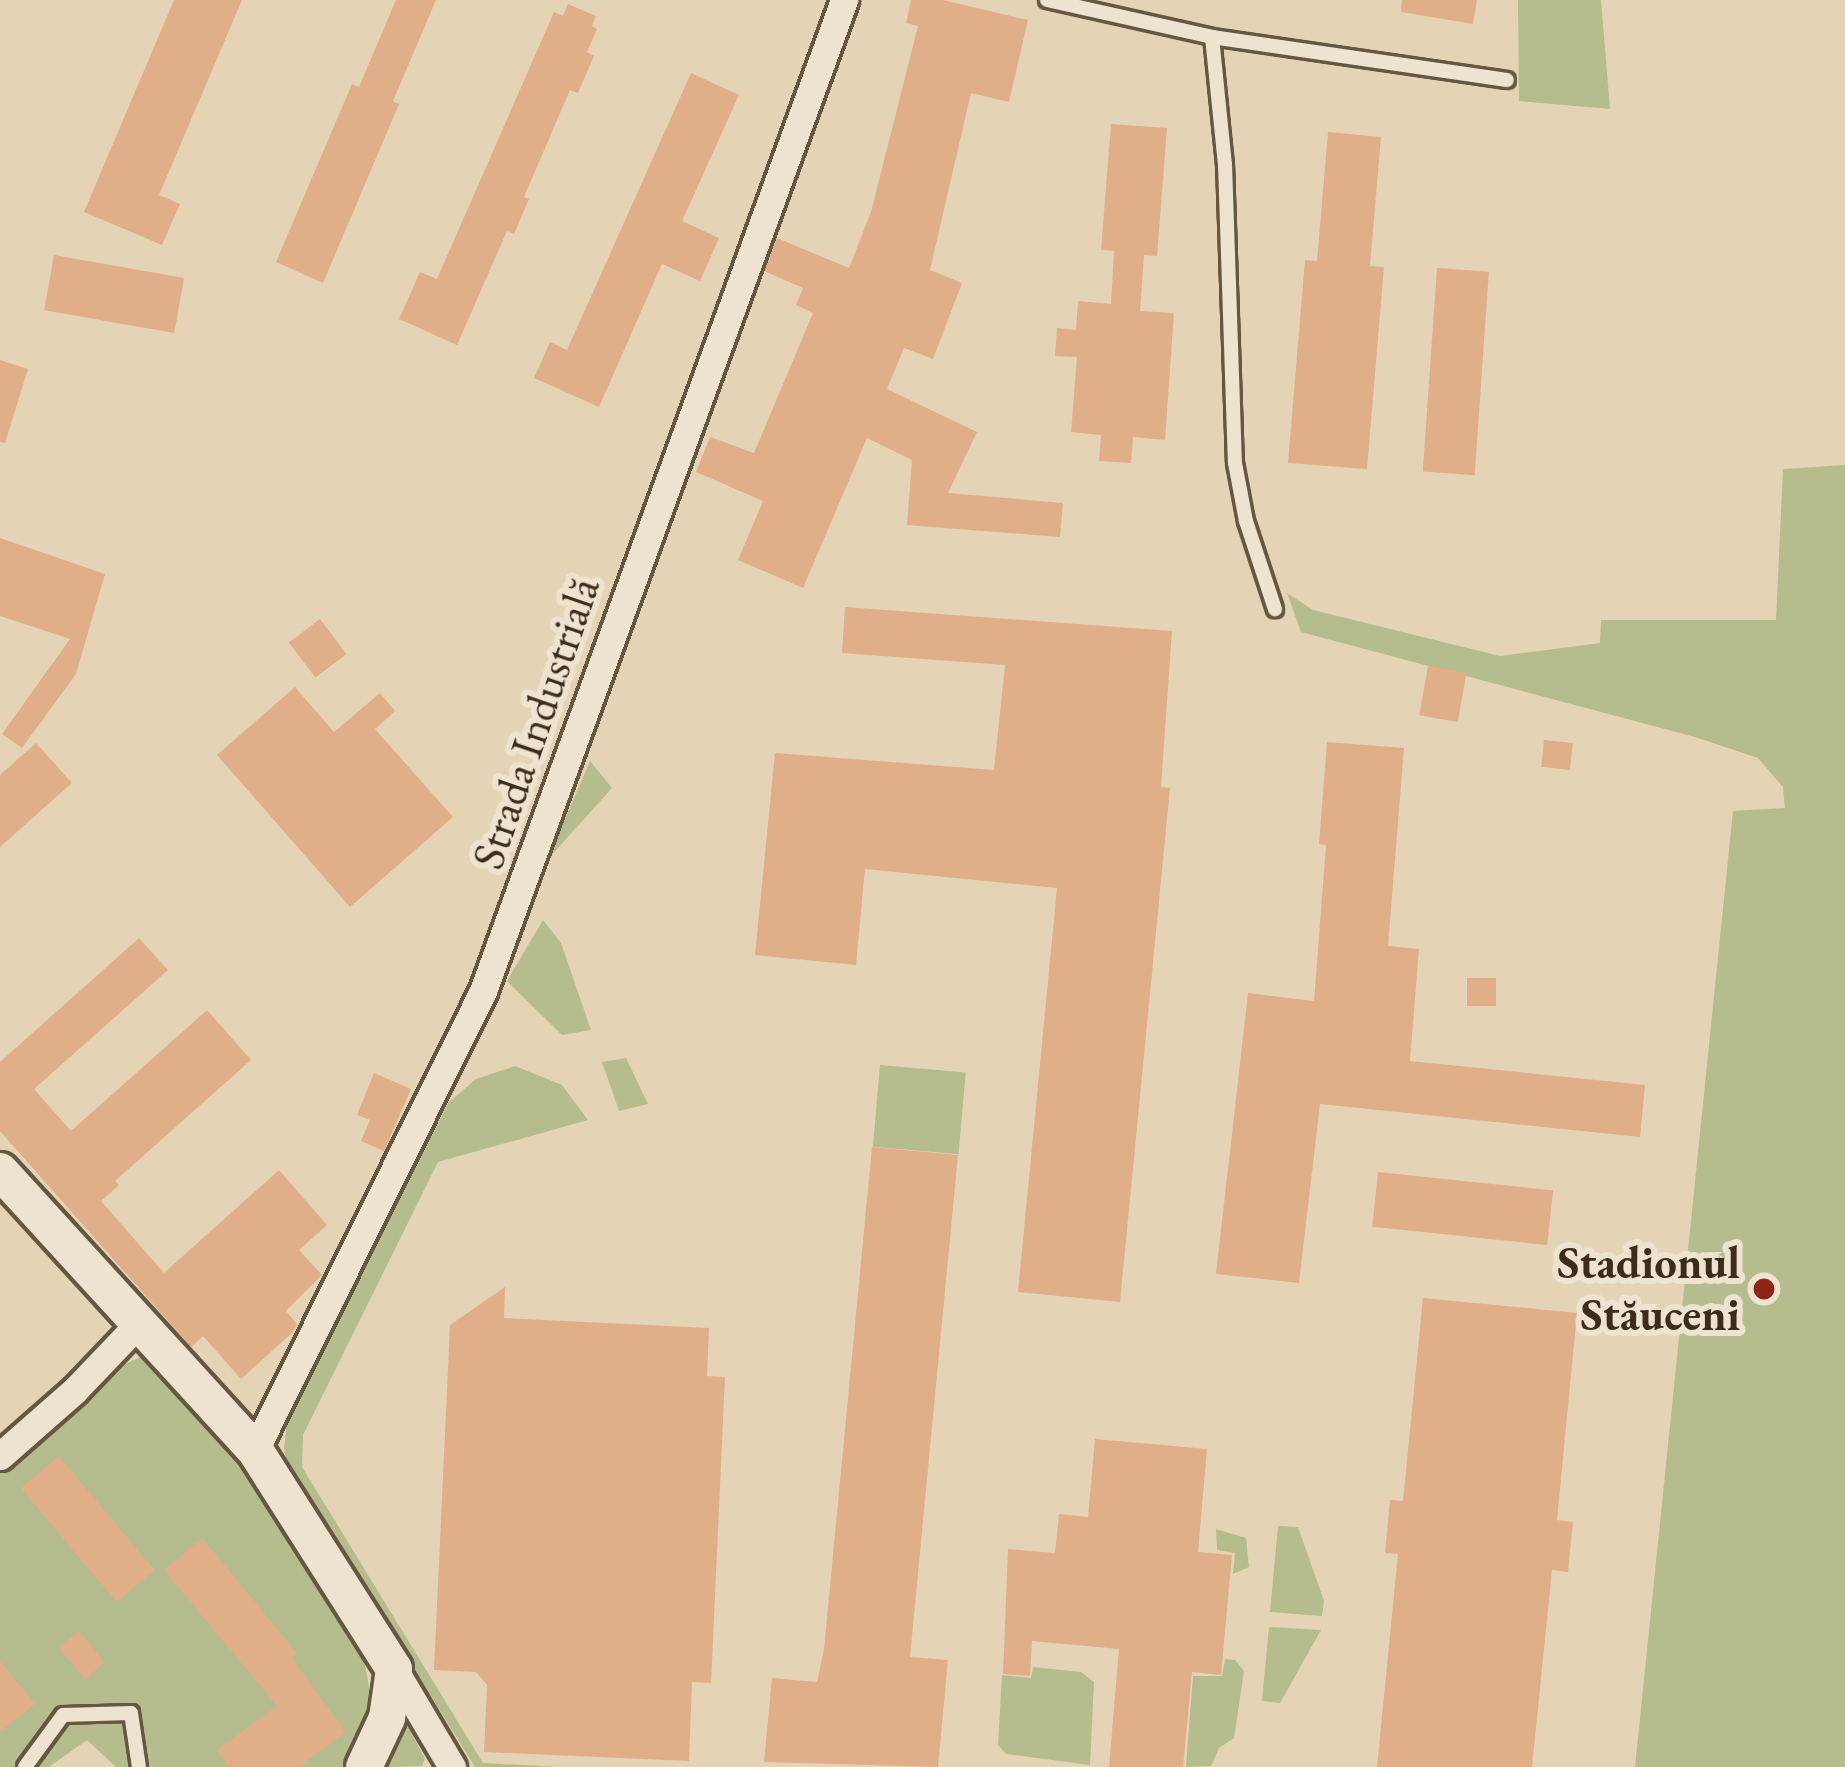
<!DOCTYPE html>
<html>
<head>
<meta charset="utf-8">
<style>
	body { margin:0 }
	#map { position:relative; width:1845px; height:1767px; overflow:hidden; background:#e4d4b5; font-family:"EB Garamond",serif }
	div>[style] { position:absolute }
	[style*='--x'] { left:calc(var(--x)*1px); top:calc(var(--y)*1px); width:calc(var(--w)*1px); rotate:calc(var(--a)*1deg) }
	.green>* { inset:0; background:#b5bc8d; transform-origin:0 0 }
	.building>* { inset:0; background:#e1ae8a; transform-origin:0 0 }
	.roads { filter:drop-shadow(3px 0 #665741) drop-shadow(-3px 0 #665741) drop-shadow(0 3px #665741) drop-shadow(0 -3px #665741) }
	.lane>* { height:14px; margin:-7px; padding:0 7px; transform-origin:7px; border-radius:7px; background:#ede3cf }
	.street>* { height:27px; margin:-13.5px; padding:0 13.5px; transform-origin:13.5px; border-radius:13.5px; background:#ede3cf }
	.secondary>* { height:36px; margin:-18px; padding:0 18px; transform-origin:18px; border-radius:18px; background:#ede3cf }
	.dots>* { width:33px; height:33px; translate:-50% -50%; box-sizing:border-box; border:6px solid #ede3cf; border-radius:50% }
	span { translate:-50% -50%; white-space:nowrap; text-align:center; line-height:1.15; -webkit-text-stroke:12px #ede3cf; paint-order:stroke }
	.street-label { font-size:45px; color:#3c2d1a }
	.poi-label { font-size:45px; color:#3c2d1a; font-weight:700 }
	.right { translate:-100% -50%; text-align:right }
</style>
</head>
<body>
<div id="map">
	<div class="green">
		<div style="clip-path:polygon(1518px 0,1601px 0,1610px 109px,1519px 101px)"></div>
		<div style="clip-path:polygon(1845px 465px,1845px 1767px,1635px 1767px,1733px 811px,1785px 808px,1783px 787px,1758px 758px,1695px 737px,1301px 632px,1287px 593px,1313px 610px,1500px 656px,1600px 643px,1601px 620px,1776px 620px,1783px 469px)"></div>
		<div style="clip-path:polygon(590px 761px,612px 788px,548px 859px)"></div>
		<div style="clip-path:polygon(543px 920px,561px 943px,591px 1030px,562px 1035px,507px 981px)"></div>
		<div style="clip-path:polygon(626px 1058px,648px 1104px,619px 1111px,602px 1062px)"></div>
		<div style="left:880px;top:1065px;width:86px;height:82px;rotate:5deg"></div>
		<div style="clip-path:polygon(515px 1066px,562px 1085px,588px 1120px,438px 1162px,303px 1435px,302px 1467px,483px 1763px,560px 1767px,475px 1767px,288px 1466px,284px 1449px,287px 1421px,449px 1102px,476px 1079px)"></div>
		<div style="clip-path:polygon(143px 1356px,156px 1362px,237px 1452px,363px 1654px,371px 1697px,363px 1743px,345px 1767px,116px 1767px,87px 1740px,49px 1767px,0 1767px,0 1472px,121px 1366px)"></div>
		<div style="clip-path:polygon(1278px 1526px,1298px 1527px,1324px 1601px,1322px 1616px,1270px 1612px)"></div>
		<div style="clip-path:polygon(1216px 1529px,1246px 1538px,1249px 1567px,1233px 1574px,1235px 1553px,1217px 1550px)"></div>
		<div style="clip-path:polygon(1269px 1627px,1321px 1630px,1280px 1703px,1262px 1701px)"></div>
		<div style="clip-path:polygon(1225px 1659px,1235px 1660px,1244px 1671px,1234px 1738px,1219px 1748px,1211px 1766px,1186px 1767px,1193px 1676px,1222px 1676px)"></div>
		<div style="clip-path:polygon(1033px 1667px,1081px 1672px,1094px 1682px,1090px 1765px,1006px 1754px,998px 1745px,1002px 1675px,1031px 1678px)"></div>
		<div style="clip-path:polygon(405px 1721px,425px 1759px,422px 1766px,386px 1767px,399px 1722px)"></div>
	</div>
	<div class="building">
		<div style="clip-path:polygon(174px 0,242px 0,159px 195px,180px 204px,162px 245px,84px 212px)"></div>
		<div style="clip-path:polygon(396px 0,436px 0,393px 101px,399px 104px,323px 283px,276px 262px,352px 84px,359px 87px)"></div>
		<div style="clip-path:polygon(911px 0,943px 0,1028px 20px,1009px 102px,971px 93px,930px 270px,962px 283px,933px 359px,904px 348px,887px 389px,977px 432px,948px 493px,1063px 503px,1060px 537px,907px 525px,912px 460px,867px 438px,803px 588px,738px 560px,763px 501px,696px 472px,710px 437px,754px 453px,813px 313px,796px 305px,803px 288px,764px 271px,777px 238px,849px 268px,871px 212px,918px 26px,906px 23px)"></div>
		<div style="clip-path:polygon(1402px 0,1477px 0,1473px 24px,1401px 12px)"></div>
		<div style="clip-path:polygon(568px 4px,596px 16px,592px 26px,597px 29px,587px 52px,594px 56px,578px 93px,570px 90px,524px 197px,529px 199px,514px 234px,507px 231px,457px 345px,399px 319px,420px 272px,437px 279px,554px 12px,563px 16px)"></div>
		<div style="clip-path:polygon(691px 73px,739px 95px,682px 221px,719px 238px,700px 281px,662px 264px,599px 407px,534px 378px,550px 342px,567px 350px)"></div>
		<div style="clip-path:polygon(1111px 124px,1167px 128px,1157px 256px,1144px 255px,1140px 311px,1174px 313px,1165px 440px,1133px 437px,1131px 463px,1099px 461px,1101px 435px,1071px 432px,1077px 357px,1055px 356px,1057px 328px,1076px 330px,1078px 301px,1111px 304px,1114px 251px,1101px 250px)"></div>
		<div style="clip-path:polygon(1328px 132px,1381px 137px,1370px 266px,1384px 267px,1367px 469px,1288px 463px,1305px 260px,1317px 261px)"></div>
		<div style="left:54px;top:255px;width:132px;height:56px;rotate:10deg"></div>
		<div style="left:1437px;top:268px;width:52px;height:204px;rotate:4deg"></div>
		<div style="clip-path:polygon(0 360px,28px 369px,5px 443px,0 442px)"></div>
		<div style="clip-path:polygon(0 538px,105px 574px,76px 674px,22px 748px,2px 734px,70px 639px,0 616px)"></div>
		<div style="clip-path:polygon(845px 607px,1172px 631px,1161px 787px,1170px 788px,1120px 1302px,1018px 1292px,1057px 888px,865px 869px,856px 965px,755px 955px,775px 753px,994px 770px,1005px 665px,842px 653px)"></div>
		<div style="left:320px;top:619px;width:44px;height:39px;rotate:53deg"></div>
		<div style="left:1428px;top:666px;width:39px;height:50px;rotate:10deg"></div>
		<div style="clip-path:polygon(295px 687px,334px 732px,380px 693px,395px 711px,375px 729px,453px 817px,350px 907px,217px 755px)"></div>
		<div style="left:1544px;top:740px;width:29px;height:27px;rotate:6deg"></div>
		<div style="clip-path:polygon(1327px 742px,1404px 748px,1388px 946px,1419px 949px,1410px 1061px,1645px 1085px,1640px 1137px,1320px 1104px,1299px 1283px,1216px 1274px,1248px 993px,1314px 1001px,1326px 845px,1319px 844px)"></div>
		<div style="clip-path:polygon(36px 743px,72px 783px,0 847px,0 775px)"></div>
		<div style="clip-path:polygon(139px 938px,168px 970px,34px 1089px,71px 1131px,207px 1010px,251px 1060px,115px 1181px,119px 1185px,101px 1201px,164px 1273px,279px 1170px,327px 1225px,299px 1250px,322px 1275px,286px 1311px,297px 1324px,293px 1332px,241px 1379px,203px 1336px,191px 1347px,0 1131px,0 1062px)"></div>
		<div style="left:1467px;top:978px;width:29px;height:28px"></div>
		<div style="clip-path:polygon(374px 1073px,411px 1089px,384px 1151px,361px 1141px,370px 1120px,357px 1115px)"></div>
		<div style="clip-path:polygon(872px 1147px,958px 1155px,910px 1657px,948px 1660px,938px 1767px,764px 1762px,772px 1678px,817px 1682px,824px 1649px)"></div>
		<div style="left:1378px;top:1172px;width:176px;height:55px;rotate:6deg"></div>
		<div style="clip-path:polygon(505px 1287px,504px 1318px,709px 1328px,707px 1376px,725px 1377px,711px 1683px,692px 1682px,689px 1761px,484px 1752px,487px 1685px,476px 1672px,434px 1670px,450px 1325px)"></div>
		<div style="clip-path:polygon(1423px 1298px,1577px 1313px,1557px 1520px,1573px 1522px,1568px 1572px,1552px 1570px,1532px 1767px,1377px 1767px,1398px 1554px,1385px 1553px,1390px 1500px,1403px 1501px)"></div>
		<div style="clip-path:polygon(1095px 1439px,1207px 1449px,1198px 1552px,1232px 1555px,1221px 1675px,1192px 1672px,1183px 1767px,1109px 1767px,1119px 1649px,1032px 1641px,1030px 1676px,1003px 1674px,1008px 1549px,1055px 1553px,1059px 1514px,1088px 1517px)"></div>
		<div style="left:59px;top:1456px;width:149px;height:50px;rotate:50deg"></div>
		<div style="clip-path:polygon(202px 1538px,297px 1653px,292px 1658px,346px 1732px,298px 1767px,229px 1767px,217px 1750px,277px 1706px,164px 1570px)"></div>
		<div style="left:79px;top:1631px;width:41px;height:26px;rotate:51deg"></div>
		<div style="clip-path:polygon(0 1661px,35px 1704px,0 1732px)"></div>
	</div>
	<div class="roads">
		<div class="lane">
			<div style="--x:1047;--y:0;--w:169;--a:12.6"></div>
			<div style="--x:1212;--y:37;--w:298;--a:8.3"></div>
			<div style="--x:1212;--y:37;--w:128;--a:84.2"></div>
			<div style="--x:1225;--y:164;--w:299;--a:88.1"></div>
			<div style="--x:1235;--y:463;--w:59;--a:79.3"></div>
			<div style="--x:1246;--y:521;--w:93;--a:71.8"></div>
			<div style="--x:25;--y:1767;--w:64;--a:-53.8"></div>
			<div style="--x:63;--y:1715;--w:68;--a:-1.7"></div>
			<div style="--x:131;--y:1713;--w:55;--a:81.6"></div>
		</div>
		<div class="street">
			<div style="--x:255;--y:1450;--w:513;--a:-63.58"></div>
			<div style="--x:483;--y:991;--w:1055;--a:-69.98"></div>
			<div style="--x:0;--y:1456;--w:100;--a:-41.3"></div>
			<div style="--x:75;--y:1390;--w:93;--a:-46.3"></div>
			<div style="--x:394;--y:1669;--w:114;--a:59.4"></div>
		</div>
		<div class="secondary">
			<div style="--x:0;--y:1171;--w:378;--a:47.6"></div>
			<div style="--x:255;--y:1450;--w:259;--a:57.6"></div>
			<div style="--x:394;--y:1669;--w:49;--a:98.1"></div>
			<div style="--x:387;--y:1718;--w:54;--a:115.1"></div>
		</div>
	</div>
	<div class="dots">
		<div style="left:1764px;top:1289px;background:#8f2418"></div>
	</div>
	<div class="street-label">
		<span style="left:536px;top:723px;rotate:-71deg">Strada Industrială</span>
	</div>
	<div class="poi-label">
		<span class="right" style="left:1740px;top:1289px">Stadionul<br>Stăuceni</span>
	</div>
</div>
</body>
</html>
